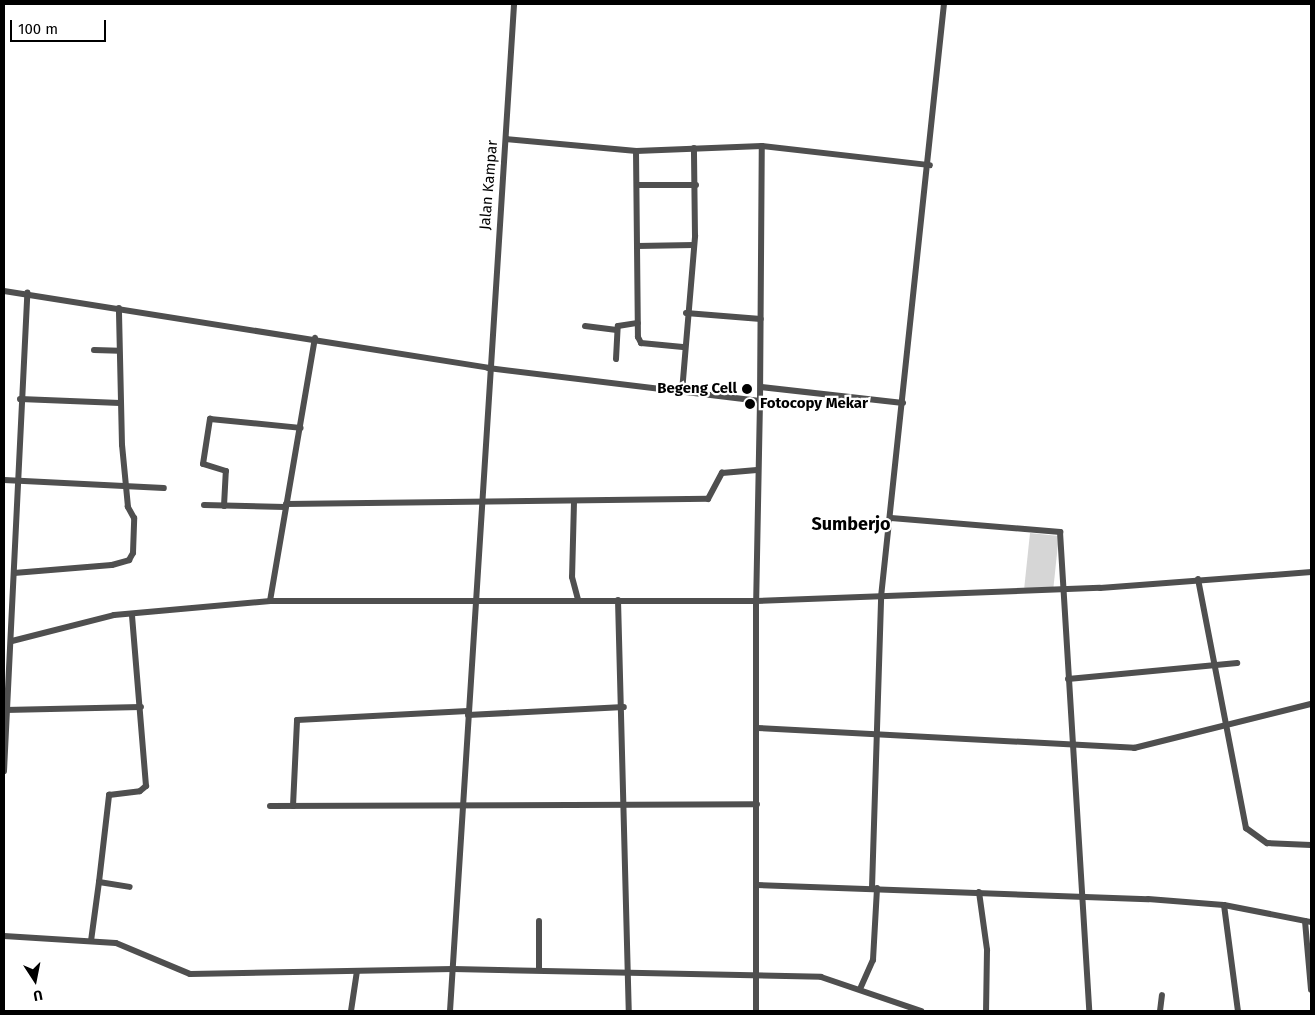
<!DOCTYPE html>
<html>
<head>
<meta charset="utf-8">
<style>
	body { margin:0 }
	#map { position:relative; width:1315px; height:1015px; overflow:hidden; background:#fff; font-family:"Fira Sans",sans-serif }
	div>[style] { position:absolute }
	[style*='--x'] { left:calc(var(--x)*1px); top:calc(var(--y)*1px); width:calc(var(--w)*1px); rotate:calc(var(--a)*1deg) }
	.green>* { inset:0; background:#d6d6d6; transform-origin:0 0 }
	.minor>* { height:6px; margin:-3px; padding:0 3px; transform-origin:3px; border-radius:3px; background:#4f4f4f }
	.dots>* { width:14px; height:14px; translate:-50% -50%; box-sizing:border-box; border:2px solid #fff; border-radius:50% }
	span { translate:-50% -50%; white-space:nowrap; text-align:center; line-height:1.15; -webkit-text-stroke:4.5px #fff; paint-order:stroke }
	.street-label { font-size:15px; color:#000 }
	.poi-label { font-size:15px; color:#000; font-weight:700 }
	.right { translate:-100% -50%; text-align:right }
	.left { translate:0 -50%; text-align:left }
	.quarter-label { font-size:18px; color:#000; font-weight:700 }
	.frame { position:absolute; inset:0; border:5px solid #000; pointer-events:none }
	.north { position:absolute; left:10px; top:955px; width:50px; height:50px; -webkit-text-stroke:4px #fff; paint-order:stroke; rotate:169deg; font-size:14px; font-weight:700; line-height:20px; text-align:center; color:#000 }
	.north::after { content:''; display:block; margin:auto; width:18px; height:22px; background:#000; clip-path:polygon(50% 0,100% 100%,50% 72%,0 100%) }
	.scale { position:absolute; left:10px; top:20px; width:96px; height:22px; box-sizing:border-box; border:2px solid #000; border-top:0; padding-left:6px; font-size:15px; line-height:18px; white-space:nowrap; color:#000; -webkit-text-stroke:4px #fff; paint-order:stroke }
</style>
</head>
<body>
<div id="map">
	<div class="green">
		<div style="left:1030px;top:533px;width:29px;height:55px;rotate:6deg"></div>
	</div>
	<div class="minor">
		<div style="--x:506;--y:139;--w:131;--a:5.3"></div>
		<div style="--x:636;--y:151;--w:126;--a:-2.3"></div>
		<div style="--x:762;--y:146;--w:169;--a:6.5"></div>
		<div style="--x:636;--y:151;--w:186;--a:89.4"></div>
		<div style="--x:638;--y:337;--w:7;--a:63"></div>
		<div style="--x:641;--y:343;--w:42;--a:5.4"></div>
		<div style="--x:637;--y:185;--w:59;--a:0"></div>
		<div style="--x:637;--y:246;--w:57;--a:-1"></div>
		<div style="--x:4;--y:291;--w:490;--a:9"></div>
		<div style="--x:488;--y:368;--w:274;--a:6.9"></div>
		<div style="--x:760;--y:401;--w:200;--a:91.1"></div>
		<div style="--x:756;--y:601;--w:344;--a:-2.2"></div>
		<div style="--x:1100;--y:588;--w:212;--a:-4.3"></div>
		<div style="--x:686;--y:313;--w:75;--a:4.6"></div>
		<div style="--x:585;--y:326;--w:32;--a:7"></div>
		<div style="--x:94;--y:350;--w:25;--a:2"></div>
		<div style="--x:616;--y:359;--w:33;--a:-87"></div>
		<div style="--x:618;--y:326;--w:20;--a:-9"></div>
		<div style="--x:761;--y:387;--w:143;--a:6.4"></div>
		<div style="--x:682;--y:392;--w:157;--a:-85.2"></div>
		<div style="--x:695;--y:236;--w:88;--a:-90.7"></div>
		<div style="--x:20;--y:399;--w:100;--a:2.3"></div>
		<div style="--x:760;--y:401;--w:255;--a:-89.6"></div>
		<div style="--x:4;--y:480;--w:160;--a:2.9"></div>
		<div style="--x:574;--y:502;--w:75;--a:91.5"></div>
		<div style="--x:572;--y:577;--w:24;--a:75"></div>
		<div style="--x:286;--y:504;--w:422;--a:-0.7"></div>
		<div style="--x:708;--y:499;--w:30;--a:-62"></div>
		<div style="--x:722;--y:473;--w:35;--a:-5"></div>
		<div style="--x:204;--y:505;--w:81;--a:1.4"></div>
		<div style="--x:224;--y:506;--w:35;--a:-87"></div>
		<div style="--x:226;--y:471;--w:24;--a:-163"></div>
		<div style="--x:203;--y:464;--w:46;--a:-81.2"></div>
		<div style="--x:210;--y:419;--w:91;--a:5.6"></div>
		<div style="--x:891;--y:518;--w:170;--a:4.7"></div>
		<div style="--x:1060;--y:532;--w:480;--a:86.5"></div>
		<div style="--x:14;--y:573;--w:98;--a:-4.7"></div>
		<div style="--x:112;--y:565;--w:18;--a:-16"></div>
		<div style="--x:129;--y:560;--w:8;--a:-60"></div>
		<div style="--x:133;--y:553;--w:35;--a:-88"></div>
		<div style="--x:134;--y:518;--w:13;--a:-119"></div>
		<div style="--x:128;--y:507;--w:62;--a:-95.5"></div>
		<div style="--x:122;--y:445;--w:137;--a:-91.3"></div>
		<div style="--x:1198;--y:579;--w:254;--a:79.1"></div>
		<div style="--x:1246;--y:828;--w:26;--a:36"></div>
		<div style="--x:1267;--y:843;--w:44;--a:2.6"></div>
		<div style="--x:618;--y:600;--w:411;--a:88.5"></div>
		<div style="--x:270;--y:601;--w:267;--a:-80.3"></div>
		<div style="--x:12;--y:641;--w:105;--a:-14.3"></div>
		<div style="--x:114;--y:615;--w:157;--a:-5.1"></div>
		<div style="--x:270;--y:601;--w:486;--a:0"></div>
		<div style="--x:756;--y:601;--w:410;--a:90"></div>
		<div style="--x:1068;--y:679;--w:170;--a:-5.4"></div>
		<div style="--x:5;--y:710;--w:136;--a:-1.3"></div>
		<div style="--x:468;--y:715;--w:156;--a:-2.9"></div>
		<div style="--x:757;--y:728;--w:378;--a:3"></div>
		<div style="--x:1134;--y:748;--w:182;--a:-14"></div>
		<div style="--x:4;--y:771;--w:479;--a:-87.2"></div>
		<div style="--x:270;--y:806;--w:487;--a:-0.2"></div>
		<div style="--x:293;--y:806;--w:86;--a:-87.3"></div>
		<div style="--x:297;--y:720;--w:171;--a:-3"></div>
		<div style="--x:99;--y:882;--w:88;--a:-83.4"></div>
		<div style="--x:109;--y:795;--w:31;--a:-7"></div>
		<div style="--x:140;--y:791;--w:8;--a:-40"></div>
		<div style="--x:146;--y:786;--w:172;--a:-94.7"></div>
		<div style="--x:757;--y:885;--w:391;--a:2.1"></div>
		<div style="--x:1148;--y:899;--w:76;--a:4.5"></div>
		<div style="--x:1224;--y:905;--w:89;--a:11.1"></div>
		<div style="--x:872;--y:888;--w:291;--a:-88.2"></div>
		<div style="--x:881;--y:597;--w:596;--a:-83.94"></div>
		<div style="--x:979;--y:892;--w:59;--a:82.1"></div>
		<div style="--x:987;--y:950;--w:61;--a:90.9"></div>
		<div style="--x:1224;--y:905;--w:107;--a:82.5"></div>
		<div style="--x:539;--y:921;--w:49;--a:90"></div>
		<div style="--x:1305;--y:921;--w:69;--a:85"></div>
		<div style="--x:4;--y:936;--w:112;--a:3.6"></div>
		<div style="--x:116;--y:943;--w:80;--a:22.7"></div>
		<div style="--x:190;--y:974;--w:263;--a:-1.1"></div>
		<div style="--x:453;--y:969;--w:368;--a:1.2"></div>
		<div style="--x:821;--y:977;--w:106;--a:18.8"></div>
		<div style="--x:91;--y:941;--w:60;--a:-82.3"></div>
		<div style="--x:99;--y:882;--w:31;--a:9"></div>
		<div style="--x:860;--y:989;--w:32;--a:-66"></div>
		<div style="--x:873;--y:960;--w:72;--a:-86.8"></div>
		<div style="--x:351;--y:1011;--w:40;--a:-81.5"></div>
		<div style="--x:450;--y:1011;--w:1009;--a:-86.36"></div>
		<div style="--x:1160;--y:1011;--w:16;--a:-83"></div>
	</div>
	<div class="dots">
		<div style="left:747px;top:389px;background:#000"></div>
		<div style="left:750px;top:404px;background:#000"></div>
	</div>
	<div class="street-label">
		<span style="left:489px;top:185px;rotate:-85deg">Jalan Kampar</span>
	</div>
	<div class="poi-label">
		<span class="right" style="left:737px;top:389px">Begeng Cell</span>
		<span class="left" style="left:760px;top:404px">Fotocopy Mekar</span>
	</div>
	<div class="quarter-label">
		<span style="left:851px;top:524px">Sumberjo</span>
	</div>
	<div class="frame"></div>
	<div class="north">U</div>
	<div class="scale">100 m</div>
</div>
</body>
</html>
